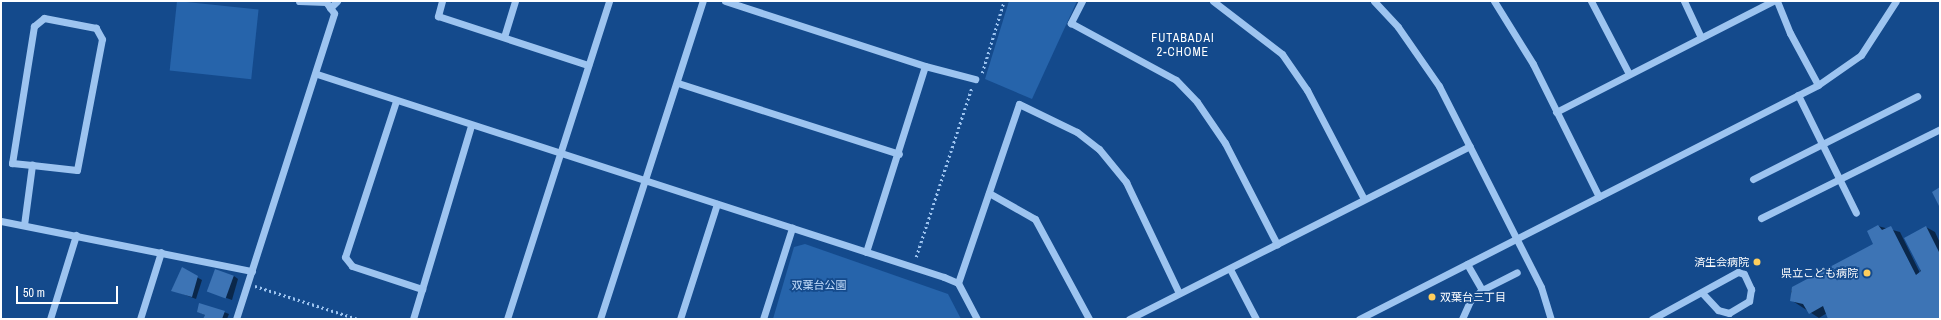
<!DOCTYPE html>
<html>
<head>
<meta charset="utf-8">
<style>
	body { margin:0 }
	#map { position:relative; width:1941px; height:320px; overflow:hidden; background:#144a8c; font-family:"Archivo Narrow","Noto Sans JP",sans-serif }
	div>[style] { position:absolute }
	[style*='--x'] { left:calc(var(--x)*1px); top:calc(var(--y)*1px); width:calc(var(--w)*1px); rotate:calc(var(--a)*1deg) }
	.green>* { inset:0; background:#2664ab; transform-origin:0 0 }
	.shadow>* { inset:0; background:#0007 }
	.building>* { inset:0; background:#3d74b5; transform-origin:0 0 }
	.path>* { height:2.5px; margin-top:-1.25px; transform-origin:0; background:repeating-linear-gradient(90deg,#9dc4f0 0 2px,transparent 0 5px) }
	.minor>* { height:7px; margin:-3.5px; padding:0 3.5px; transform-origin:3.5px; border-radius:3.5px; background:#9dc4f0 }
	.dots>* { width:11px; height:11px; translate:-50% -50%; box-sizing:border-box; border:2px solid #144a8c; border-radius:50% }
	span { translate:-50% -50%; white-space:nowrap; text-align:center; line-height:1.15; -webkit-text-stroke:3.5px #144a8c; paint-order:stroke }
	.poi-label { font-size:11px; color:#fff }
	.right { translate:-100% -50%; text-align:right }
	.left { translate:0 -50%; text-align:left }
	.park-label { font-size:11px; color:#c4defc }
	.neighbourhood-label { font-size:12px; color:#fff; letter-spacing:1px }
	.frame { position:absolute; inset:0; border:2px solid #fff; pointer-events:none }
	.scale { position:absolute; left:16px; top:286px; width:102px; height:18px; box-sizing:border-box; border:2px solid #fff; border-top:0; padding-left:5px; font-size:12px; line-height:14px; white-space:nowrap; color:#fff; -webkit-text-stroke:3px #144a8c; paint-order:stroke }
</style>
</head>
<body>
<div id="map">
	<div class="green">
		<div style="left:177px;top:1px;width:82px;height:70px;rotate:6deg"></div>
		<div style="clip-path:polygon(1009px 1px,1077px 1px,1032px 99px,985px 79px)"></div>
		<div style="clip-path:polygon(805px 244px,948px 294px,961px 319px,773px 319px,794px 247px)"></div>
	</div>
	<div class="shadow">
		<div style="clip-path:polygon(1878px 226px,1900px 232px,1920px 273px,1926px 227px,1935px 232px,1940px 243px,1940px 319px,1830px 319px,1827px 313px,1819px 318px,1791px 300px,1791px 291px,1875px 244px)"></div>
		<div style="clip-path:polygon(182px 269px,202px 280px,196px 299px,172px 290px)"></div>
		<div style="clip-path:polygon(234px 276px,238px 279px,232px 300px,210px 292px)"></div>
		<div style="clip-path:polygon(198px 312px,224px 312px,229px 314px,227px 319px,204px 319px,205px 315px)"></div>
	</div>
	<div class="building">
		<div style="clip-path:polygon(1940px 187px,1940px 208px,1932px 192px)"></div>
		<div style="clip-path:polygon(1878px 225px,1882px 230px,1891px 226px,1916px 275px,1921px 271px,1904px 238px,1926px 226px,1940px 254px,1940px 319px,1828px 319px,1823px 306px,1809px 314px,1803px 304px,1790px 301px,1792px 287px,1873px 244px,1867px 231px)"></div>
		<div style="clip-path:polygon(182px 267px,198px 276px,192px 297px,171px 291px)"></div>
		<div style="left:215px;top:269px;width:20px;height:24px;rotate:20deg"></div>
		<div style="clip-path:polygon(199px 303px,225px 311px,222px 319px,203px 319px,205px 315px,197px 312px)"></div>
	</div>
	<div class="path">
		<div style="--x:982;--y:73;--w:75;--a:-73"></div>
		<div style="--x:916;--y:257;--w:179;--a:-71.8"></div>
		<div style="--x:255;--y:286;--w:108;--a:17.8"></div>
	</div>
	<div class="minor">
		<div style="--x:442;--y:1;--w:16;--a:105"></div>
		<div style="--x:438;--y:16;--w:158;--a:18.1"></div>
		<div style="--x:725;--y:1;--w:210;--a:18"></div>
		<div style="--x:925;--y:66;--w:195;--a:107.6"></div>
		<div style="--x:1082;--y:1;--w:25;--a:117"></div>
		<div style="--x:1071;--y:23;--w:119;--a:28.5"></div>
		<div style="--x:1176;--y:80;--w:30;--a:46"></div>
		<div style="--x:1197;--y:102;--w:50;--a:55.7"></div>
		<div style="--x:1225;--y:143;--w:114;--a:62.8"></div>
		<div style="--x:1213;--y:1;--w:87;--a:37.5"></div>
		<div style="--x:1282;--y:54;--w:44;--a:55.2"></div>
		<div style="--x:1307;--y:90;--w:123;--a:62.4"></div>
		<div style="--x:1374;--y:1;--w:35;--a:47"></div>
		<div style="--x:1398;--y:27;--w:72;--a:55.2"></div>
		<div style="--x:1439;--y:86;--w:225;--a:63.1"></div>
		<div style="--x:1541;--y:287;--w:34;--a:73"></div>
		<div style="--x:1494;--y:1;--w:74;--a:58.2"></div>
		<div style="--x:1533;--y:64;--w:148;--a:63.6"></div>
		<div style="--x:1591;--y:1;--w:82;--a:62.5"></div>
		<div style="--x:1684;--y:1;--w:40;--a:65"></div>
		<div style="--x:1777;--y:1;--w:35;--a:68"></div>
		<div style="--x:1790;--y:33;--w:59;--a:61.7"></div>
		<div style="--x:330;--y:8;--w:10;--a:-45"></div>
		<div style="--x:504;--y:37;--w:38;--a:-73"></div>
		<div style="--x:925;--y:66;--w:52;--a:14.6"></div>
		<div style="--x:317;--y:74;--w:659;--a:17.94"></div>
		<div style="--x:944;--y:277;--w:15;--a:23"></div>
		<div style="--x:958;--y:283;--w:41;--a:62.2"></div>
		<div style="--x:678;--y:83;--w:232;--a:17.8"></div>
		<div style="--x:1798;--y:95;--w:131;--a:63.8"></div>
		<div style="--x:396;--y:101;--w:164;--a:108.1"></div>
		<div style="--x:345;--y:257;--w:11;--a:52"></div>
		<div style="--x:352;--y:266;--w:74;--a:18.2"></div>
		<div style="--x:1556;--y:112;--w:244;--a:-27.1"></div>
		<div style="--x:1753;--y:179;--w:184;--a:-26.8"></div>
		<div style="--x:989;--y:193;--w:53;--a:29.5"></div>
		<div style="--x:1035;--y:219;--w:114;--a:61.6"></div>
		<div style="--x:1761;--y:218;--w:200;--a:-26.4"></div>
		<div style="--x:1;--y:221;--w:256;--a:11.3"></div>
		<div style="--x:24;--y:225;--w:61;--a:-82.4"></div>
		<div style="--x:32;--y:165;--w:45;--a:6.3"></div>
		<div style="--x:77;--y:170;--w:133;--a:-79.2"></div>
		<div style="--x:102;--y:39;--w:13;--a:-119"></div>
		<div style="--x:96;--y:28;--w:53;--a:-169.1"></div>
		<div style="--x:44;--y:18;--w:13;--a:141"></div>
		<div style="--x:34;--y:26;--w:139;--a:99.1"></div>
		<div style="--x:12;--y:163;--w:20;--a:6"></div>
		<div style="--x:1467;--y:264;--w:30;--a:60"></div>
		<div style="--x:1230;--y:269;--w:56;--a:62.5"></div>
		<div style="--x:958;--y:283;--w:189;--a:-71.2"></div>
		<div style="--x:1019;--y:104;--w:64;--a:25.8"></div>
		<div style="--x:1077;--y:132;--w:28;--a:38"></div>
		<div style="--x:1099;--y:149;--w:43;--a:50.7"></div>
		<div style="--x:1126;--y:182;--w:123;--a:64.5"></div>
		<div style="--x:50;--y:319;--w:88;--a:-72.8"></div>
		<div style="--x:140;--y:319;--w:70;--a:-72.6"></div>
		<div style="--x:236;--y:319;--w:321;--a:-72.2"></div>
		<div style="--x:334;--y:13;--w:14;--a:-126"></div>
		<div style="--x:326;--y:2;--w:27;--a:-178"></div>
		<div style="--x:413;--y:319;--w:202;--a:-73.3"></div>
		<div style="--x:507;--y:319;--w:334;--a:-72.2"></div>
		<div style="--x:600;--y:319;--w:334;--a:-72.1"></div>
		<div style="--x:680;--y:319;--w:121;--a:-72.2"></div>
		<div style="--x:763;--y:319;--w:96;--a:-72.3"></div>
		<div style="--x:1129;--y:319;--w:382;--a:-26.9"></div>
		<div style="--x:1359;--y:319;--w:515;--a:-27.01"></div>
		<div style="--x:1818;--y:85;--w:52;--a:-34.9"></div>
		<div style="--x:1861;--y:55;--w:64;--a:-57.1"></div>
		<div style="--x:1462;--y:319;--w:20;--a:-66"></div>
		<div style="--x:1470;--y:301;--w:16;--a:-43"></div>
		<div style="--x:1482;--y:290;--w:39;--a:-27"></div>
		<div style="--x:1652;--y:319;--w:98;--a:-28.7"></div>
		<div style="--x:1738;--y:272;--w:6;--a:18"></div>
		<div style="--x:1744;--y:274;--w:17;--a:65"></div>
		<div style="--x:1751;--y:289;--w:12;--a:99"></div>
		<div style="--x:1749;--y:301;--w:23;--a:149"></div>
		<div style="--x:1729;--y:313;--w:11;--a:-165"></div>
		<div style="--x:1718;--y:310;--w:23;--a:-133"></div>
	</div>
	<div class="dots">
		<div style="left:1757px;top:262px;background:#ffce5c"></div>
		<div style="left:1867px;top:273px;background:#ffce5c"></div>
		<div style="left:1432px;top:297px;background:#ffce5c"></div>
	</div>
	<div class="poi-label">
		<span class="right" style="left:1749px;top:262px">済生会病院</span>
		<span class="right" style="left:1858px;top:273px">県立こども病院</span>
		<span class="left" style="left:1440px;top:297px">双葉台三丁目</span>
	</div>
	<div class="park-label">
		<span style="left:819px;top:285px">双葉台公園</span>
	</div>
	<div class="neighbourhood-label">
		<span style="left:1183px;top:46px">FUTABADAI<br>2-CHOME</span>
	</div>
	<div class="frame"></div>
	<div class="scale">50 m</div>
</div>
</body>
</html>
